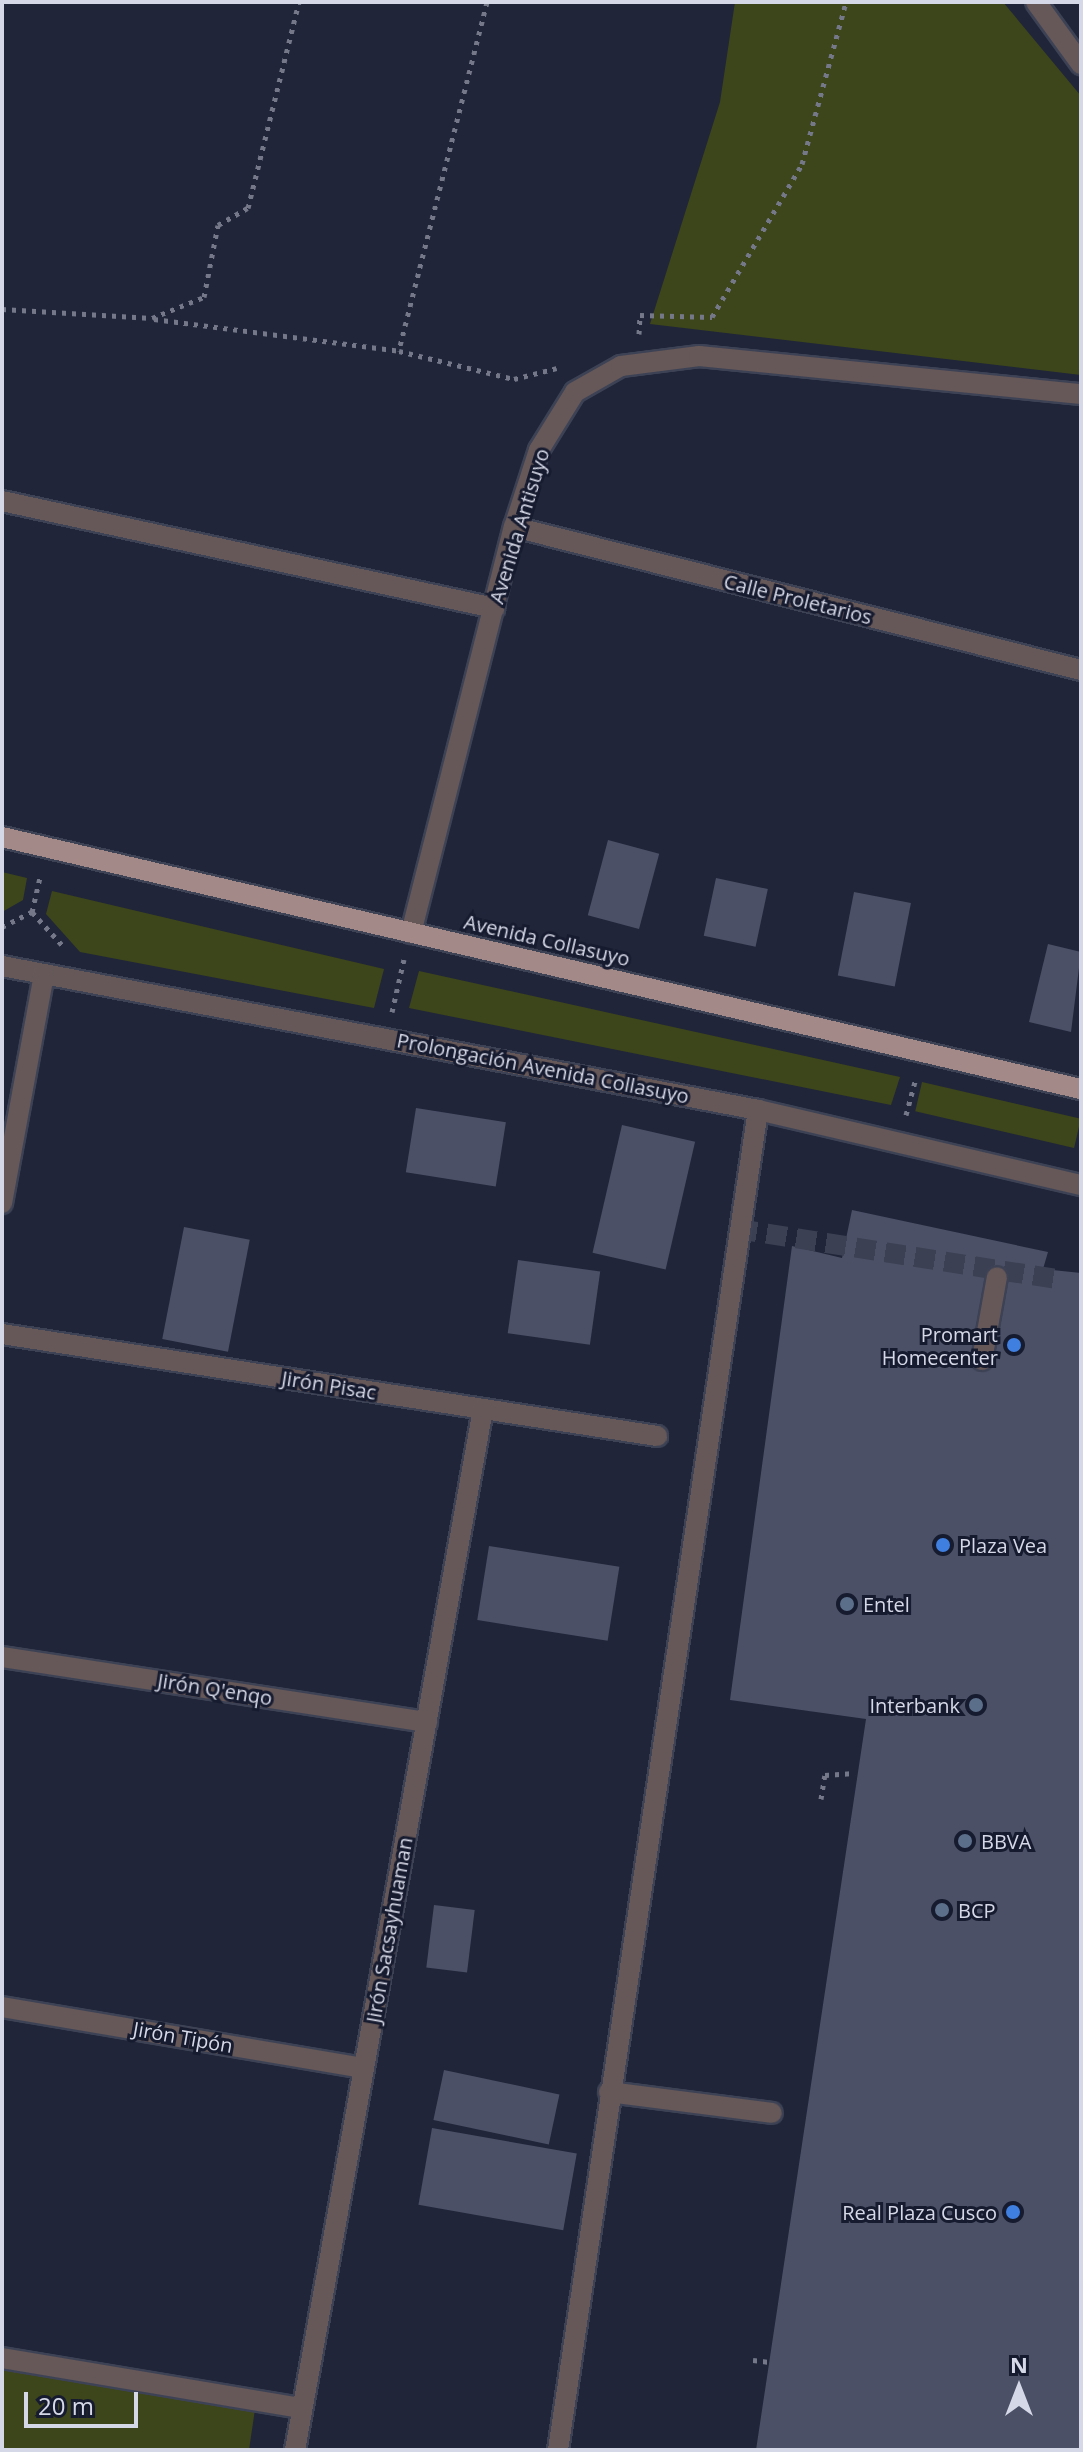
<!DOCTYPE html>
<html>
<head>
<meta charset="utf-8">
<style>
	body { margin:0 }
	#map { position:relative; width:1083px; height:2452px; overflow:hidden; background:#202539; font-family:"Open Sans",sans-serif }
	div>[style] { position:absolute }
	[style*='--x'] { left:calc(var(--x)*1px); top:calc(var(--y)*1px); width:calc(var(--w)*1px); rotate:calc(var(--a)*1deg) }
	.green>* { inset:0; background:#3d461a; transform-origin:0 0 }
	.building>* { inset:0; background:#4b5067; transform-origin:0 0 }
	.minor-tunnel>* { height:20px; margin-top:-10px; transform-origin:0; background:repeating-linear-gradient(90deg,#3b4053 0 20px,transparent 0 30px) }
	.path>* { height:5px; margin-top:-2.5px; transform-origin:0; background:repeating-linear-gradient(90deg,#747889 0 4px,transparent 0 10px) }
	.roads { filter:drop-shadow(2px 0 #3d4255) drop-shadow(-2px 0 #3d4255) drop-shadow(0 2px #3d4255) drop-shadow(0 -2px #3d4255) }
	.minor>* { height:20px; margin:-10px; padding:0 10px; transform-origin:10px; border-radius:10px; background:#665858 }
	.major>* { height:20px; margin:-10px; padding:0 10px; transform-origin:10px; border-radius:10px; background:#a48989 }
	.dots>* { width:22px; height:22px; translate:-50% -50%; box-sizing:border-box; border:4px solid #171b2f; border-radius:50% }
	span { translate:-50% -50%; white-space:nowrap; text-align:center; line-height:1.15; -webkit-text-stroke:6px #171b2f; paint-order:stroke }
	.street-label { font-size:20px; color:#d5d8e6 }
	.poi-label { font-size:20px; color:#d5d8e6 }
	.right { translate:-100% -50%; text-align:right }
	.left { translate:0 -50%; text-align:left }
	.frame { position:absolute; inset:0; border:4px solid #d5d8e6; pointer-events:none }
	.north { position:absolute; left:979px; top:2348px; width:80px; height:80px; -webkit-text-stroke:6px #171b2f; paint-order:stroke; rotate:0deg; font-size:22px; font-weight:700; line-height:32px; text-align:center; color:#d5d8e6 }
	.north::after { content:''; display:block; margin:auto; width:28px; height:36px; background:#d5d8e6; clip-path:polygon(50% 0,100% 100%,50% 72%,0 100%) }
	.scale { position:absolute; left:24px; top:2392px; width:114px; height:36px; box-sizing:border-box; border:4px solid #d5d8e6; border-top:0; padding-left:10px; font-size:24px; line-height:28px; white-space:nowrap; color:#d5d8e6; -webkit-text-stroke:6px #171b2f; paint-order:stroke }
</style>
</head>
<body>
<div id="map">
	<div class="green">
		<div style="clip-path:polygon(735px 2px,1003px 2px,1081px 96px,1081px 375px,650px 324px,720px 102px)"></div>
		<div style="clip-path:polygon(2px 872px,27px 878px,23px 900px,2px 912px)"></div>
		<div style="clip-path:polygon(52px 891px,384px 969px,374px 1008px,80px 952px,46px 914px)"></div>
		<div style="clip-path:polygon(419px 971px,900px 1077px,891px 1105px,409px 1008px)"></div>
		<div style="left:922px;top:1082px;width:163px;height:30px;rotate:13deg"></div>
		<div style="clip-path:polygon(2px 2367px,255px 2409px,249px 2450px,2px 2450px)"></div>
	</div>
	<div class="building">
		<div style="left:608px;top:840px;width:53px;height:78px;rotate:15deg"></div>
		<div style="left:716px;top:878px;width:53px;height:59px;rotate:12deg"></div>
		<div style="left:854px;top:892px;width:58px;height:85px;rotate:11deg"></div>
		<div style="clip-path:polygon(1048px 944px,1081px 952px,1071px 1032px,1029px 1022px)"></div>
		<div style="left:416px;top:1108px;width:91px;height:65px;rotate:9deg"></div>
		<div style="left:622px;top:1125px;width:75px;height:131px;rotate:13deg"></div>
		<div style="clip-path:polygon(852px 1210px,1048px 1252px,1043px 1269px,1081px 1273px,1081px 2450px,756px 2450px,866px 1719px,730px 1700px,792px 1246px,842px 1258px)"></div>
		<div style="left:184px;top:1227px;width:67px;height:114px;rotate:11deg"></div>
		<div style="left:518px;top:1260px;width:83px;height:74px;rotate:8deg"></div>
		<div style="left:489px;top:1546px;width:132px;height:75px;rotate:9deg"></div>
		<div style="left:434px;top:1905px;width:41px;height:63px;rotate:7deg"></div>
		<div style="left:444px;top:2070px;width:118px;height:51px;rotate:12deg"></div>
		<div style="left:432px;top:2128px;width:147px;height:78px;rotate:10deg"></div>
	</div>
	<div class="minor-tunnel">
		<div style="--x:737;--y:1229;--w:323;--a:8.9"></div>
	</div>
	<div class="path">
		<div style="--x:487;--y:2;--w:360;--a:104.2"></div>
		<div style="--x:399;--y:351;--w:118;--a:13.7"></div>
		<div style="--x:514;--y:379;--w:44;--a:-14.3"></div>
		<div style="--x:2;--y:309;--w:150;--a:3.4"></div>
		<div style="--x:152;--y:318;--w:56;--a:-22"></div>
		<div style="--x:204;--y:297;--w:73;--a:-79"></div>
		<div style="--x:218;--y:225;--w:34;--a:-30"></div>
		<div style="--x:248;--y:208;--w:212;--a:-76.1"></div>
		<div style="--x:154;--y:319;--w:247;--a:7.4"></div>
		<div style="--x:639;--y:334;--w:19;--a:-87"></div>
		<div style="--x:640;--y:315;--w:72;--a:1.6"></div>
		<div style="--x:712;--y:317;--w:178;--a:-59.5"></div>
		<div style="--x:802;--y:164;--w:168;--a:-74.8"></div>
		<div style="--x:32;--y:912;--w:47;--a:47.6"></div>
		<div style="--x:32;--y:912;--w:39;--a:-77"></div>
		<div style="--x:2;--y:927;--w:34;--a:-27"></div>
		<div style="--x:392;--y:1012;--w:54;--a:-77.2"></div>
		<div style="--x:906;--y:1115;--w:38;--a:-75"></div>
		<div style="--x:821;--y:1799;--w:24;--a:-81"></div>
		<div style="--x:825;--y:1775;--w:30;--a:-4"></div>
		<div style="--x:753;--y:2360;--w:16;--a:7"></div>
	</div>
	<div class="roads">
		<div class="minor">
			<div style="--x:1036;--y:2;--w:77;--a:54"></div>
			<div style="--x:2;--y:501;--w:504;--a:12.27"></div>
			<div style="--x:514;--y:527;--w:585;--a:14.16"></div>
			<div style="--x:411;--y:933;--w:419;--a:-75.8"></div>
			<div style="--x:514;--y:527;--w:81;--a:-72"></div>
			<div style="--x:539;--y:450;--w:68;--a:-58.2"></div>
			<div style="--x:575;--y:392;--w:53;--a:-29.5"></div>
			<div style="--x:621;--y:366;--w:79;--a:-7.3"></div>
			<div style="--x:699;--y:356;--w:384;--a:5.7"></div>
			<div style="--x:2;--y:966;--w:770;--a:10.78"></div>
			<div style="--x:758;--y:1110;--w:332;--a:13.1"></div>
			<div style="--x:2;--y:1203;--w:232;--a:-79.6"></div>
			<div style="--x:2;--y:1334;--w:663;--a:8.85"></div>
			<div style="--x:982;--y:1360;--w:84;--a:-79.8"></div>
			<div style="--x:2;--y:1657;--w:430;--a:8.7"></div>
			<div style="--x:2;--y:2007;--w:366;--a:9.6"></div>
			<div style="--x:609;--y:2092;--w:164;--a:7.3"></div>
			<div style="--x:2;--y:2358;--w:304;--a:9.5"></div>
			<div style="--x:295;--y:2450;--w:1058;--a:-79.76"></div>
			<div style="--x:558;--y:2450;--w:1355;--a:-81.51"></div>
		</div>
		<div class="major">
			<div style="--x:2;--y:837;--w:1108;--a:13.15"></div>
		</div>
	</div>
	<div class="dots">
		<div style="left:1014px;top:1345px;background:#3f7fe0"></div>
		<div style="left:943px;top:1545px;background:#3f7fe0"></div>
		<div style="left:847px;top:1604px;background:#5c6f8a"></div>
		<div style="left:976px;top:1705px;background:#5c6f8a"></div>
		<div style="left:965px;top:1841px;background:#5c6f8a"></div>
		<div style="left:942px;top:1910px;background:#5c6f8a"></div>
		<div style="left:1013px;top:2212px;background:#3f7fe0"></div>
	</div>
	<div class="street-label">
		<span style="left:519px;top:526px;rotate:-73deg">Avenida Antisuyo</span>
		<span style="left:798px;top:599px;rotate:14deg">Calle Proletarios</span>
		<span style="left:547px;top:940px;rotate:13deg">Avenida Collasuyo</span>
		<span style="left:543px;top:1068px;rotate:11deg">Prolongación Avenida Collasuyo</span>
		<span style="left:329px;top:1385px;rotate:9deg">Jirón Pisac</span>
		<span style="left:215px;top:1689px;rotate:9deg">Jirón Q'enqo</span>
		<span style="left:389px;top:1930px;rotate:-80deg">Jirón Sacsayhuaman</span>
		<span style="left:183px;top:2037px;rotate:10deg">Jirón Tipón</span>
	</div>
	<div class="poi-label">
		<span class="right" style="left:998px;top:1346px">Promart<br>Homecenter</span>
		<span class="left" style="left:959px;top:1545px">Plaza Vea</span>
		<span class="left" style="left:863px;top:1604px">Entel</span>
		<span class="right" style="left:960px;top:1705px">Interbank</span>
		<span class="left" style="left:981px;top:1841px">BBVA</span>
		<span class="left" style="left:958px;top:1910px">BCP</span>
		<span class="right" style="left:997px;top:2212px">Real Plaza Cusco</span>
	</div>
	<div class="frame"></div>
	<div class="north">N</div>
	<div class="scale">20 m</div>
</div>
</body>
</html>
